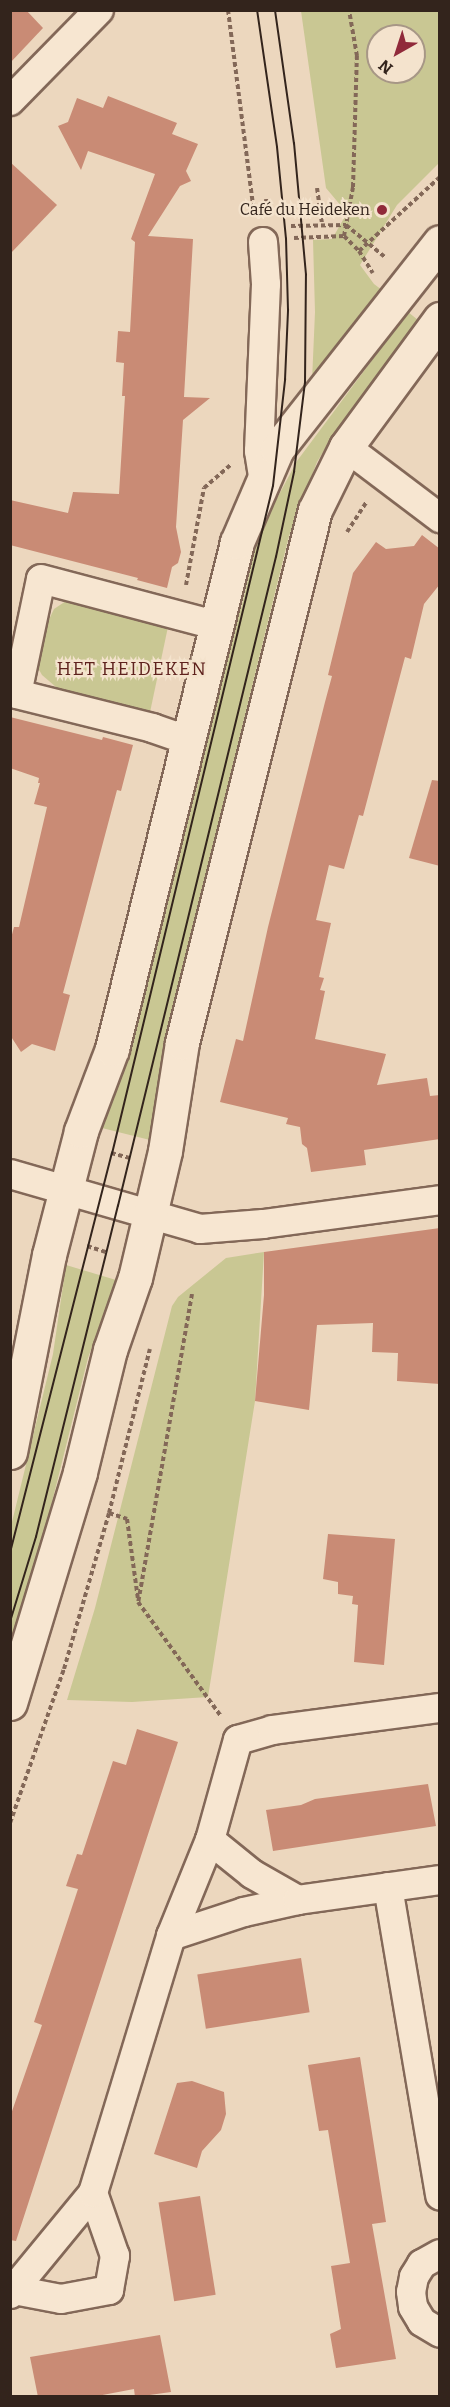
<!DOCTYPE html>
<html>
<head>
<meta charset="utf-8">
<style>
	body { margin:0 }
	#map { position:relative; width:450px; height:2407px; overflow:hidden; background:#ecd7be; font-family:Bitter,serif }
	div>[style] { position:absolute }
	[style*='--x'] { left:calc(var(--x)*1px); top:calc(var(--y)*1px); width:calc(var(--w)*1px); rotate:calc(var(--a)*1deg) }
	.green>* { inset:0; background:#c9c793 }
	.building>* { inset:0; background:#c98b75; transform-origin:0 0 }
	.path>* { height:4px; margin-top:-2px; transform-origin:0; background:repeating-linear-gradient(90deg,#836858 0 4.5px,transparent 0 7.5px) }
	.roads { filter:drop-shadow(2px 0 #836858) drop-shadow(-2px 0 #836858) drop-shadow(0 2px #836858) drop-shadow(0 -2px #836858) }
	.street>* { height:28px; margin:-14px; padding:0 14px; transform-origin:14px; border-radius:14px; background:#f7e6d1 }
	.secondary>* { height:33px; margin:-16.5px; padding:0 16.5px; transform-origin:16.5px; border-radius:16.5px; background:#f7e6d1 }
	.tram>* { height:1.5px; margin:-0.75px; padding:0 0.75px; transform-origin:0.75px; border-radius:0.75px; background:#33241c }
	.dots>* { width:16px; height:16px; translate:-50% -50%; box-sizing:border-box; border:3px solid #f4e3cd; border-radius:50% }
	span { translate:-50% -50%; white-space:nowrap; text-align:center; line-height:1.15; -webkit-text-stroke:4.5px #f4e3cd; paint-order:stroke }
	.poi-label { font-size:16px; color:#33241c }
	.right { translate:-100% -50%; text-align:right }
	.neighbourhood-label { font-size:18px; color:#5e211d; letter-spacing:1.5px }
	.frame { position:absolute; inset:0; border:12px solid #33241c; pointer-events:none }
	.north { position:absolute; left:366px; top:24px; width:60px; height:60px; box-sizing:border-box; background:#f4e3cd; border:2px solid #a79786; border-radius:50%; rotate:219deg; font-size:16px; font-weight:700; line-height:24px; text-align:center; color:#33241c }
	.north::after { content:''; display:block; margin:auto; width:21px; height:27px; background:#902a3a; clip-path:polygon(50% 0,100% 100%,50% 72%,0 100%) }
</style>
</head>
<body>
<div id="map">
	<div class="green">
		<div style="clip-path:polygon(evenodd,301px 11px,440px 11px,439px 163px,397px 205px,360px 265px,374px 284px,382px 290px,312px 381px,315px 312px,313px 240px,332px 239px,347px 213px,326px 188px,301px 11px,378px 36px,414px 36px,414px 72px,378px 72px,378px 36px)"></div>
		<div style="clip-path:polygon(408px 312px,418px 320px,334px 434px,317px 462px,289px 536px,167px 1033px,150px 1140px,102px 1128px,128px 1054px,237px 609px,241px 609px,259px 532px,297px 461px)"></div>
		<div style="clip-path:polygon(69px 599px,169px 622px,149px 717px,80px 698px,56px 687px,42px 675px,38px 668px,38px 655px,44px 630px,54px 609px)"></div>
		<div style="clip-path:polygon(264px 1252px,255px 1401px,208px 1697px,132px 1702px,67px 1700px,95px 1608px,172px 1306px,178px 1297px,226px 1258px)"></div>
		<div style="clip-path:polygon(66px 1265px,116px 1280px,88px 1358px,50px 1510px,11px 1649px,11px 1526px,53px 1354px)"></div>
	</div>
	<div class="building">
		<div style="clip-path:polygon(10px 10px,26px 10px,43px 28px,10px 63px)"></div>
		<div style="clip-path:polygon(108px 96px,177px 123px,172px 134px,198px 144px,186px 171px,191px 181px,180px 186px,148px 236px,193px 239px,184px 397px,210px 398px,183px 420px,176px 527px,181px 552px,178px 563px,172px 567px,167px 588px,137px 580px,138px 578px,10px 545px,10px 500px,68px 513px,73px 492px,119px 494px,125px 396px,122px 396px,124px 363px,116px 362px,118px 331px,130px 332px,135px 242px,131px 239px,155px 174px,88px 151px,81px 170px,58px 126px,68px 122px,77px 98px,103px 108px)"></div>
		<div style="clip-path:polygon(10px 162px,57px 205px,10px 254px)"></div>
		<div style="clip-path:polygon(422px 535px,440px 549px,440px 584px,424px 604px,411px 659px,405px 657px,363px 816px,359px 815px,344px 869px,329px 865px,316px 920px,331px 923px,319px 977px,324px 978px,320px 990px,325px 991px,315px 1039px,386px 1054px,377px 1085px,427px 1078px,430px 1096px,440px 1095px,440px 1139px,364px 1150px,366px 1165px,311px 1172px,307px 1148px,302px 1144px,300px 1127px,286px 1124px,288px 1118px,220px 1102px,236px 1039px,243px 1041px,268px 927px,325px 702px,332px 676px,328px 675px,353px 573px,376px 542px,386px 549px,414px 546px)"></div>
		<div style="clip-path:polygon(10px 717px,102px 740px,103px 737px,133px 745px,121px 791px,117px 790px,63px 993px,70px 995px,55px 1051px,32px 1044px,21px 1052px,10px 1035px,10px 942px,14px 927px,19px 927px,47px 807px,34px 804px,40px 783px,38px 783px,39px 778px,10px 768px)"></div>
		<div style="clip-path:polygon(432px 780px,440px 781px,440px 866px,409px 858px)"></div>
		<div style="clip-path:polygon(440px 1228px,440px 1384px,397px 1381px,398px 1353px,372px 1352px,373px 1323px,317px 1325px,309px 1410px,255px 1401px,264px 1295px,264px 1252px)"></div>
		<div style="clip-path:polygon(328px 1534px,395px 1539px,384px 1665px,354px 1662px,358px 1605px,352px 1604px,353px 1596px,338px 1594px,338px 1582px,323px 1579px)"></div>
		<div style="clip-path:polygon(137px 1729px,178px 1742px,16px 2241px,10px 2240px,10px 2117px,42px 2025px,34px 2022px,78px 1889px,66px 1886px,77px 1854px,82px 1855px,113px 1761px,126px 1765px)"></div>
		<div style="clip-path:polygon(428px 1784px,436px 1826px,273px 1851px,266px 1810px,301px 1805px,315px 1799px)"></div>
		<div style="left:301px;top:1958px;width:55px;height:105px;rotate:81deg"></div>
		<div style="clip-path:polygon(360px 2057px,386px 2222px,372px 2224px,396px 2359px,336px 2368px,330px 2334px,341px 2329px,331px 2266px,350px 2263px,328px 2130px,319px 2131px,308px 2065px)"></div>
		<div style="clip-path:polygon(192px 2081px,224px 2092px,226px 2114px,221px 2130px,202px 2151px,197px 2168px,154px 2154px,177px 2083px)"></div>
		<div style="left:200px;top:2196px;width:100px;height:42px;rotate:81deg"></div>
		<div style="clip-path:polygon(160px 2335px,171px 2392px,135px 2397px,134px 2389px,92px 2397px,38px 2397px,30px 2357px)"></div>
	</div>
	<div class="path">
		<div style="--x:228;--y:10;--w:204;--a:82.7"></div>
		<div style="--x:317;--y:188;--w:36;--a:82"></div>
		<div style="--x:266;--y:199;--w:12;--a:85"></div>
		<div style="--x:291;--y:226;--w:55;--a:-1"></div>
		<div style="--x:346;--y:225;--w:52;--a:39.5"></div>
		<div style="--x:344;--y:236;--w:50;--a:-79.6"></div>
		<div style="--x:353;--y:187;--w:131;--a:-88.3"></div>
		<div style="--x:357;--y:56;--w:47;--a:-99.9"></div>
		<div style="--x:294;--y:238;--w:50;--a:-2.3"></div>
		<div style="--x:344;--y:236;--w:21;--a:45"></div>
		<div style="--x:359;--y:251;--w:26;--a:58"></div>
		<div style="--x:359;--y:251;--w:110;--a:-42.4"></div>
		<div style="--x:347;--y:532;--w:35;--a:-57"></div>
		<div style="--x:186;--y:585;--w:99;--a:-79.5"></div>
		<div style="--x:204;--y:488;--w:35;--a:-41"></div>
		<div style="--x:111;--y:1153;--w:20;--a:15"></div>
		<div style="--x:87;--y:1246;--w:20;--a:18"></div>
		<div style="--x:192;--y:1294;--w:313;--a:99.9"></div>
		<div style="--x:138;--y:1602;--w:140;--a:54"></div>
		<div style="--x:109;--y:1513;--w:19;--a:18"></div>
		<div style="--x:127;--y:1519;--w:81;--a:82.2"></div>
		<div style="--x:10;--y:1823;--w:163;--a:-70.7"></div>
		<div style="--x:64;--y:1669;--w:162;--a:-73.9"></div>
		<div style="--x:109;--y:1513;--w:169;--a:-76"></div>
	</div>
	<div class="roads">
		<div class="street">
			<div style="--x:10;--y:101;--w:127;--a:-45.6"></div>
			<div style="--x:263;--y:242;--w:42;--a:85.9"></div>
			<div style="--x:266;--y:284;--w:167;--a:92.4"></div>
			<div style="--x:259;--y:451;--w:26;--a:81"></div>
			<div style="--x:346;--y:447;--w:118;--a:37.1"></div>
			<div style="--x:187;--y:740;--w:36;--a:-161"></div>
			<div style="--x:153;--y:728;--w:140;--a:-166"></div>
			<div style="--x:17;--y:694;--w:117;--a:-78.2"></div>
			<div style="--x:41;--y:579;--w:180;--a:14.8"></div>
			<div style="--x:10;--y:1174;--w:198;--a:16.1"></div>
			<div style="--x:200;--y:1229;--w:63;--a:-4.5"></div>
			<div style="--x:263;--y:1224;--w:179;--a:-7.7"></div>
			<div style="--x:210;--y:1840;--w:54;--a:39"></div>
			<div style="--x:252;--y:1874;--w:53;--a:29.5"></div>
			<div style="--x:388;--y:1887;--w:313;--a:80.4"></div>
			<div style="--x:171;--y:1936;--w:77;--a:-18.2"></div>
			<div style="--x:244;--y:1912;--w:55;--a:-12.5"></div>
			<div style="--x:298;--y:1900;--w:143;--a:-8"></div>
			<div style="--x:440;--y:2254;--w:21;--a:151"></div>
			<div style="--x:422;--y:2264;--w:15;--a:122"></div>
			<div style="--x:414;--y:2277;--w:15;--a:101"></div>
			<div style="--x:411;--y:2292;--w:15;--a:82"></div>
			<div style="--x:413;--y:2307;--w:17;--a:59"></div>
			<div style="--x:422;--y:2322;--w:21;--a:31"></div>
			<div style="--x:14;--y:2290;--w:48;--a:10.8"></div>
			<div style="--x:61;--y:2299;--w:49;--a:-10.6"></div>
			<div style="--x:109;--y:2290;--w:35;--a:-80"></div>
			<div style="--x:115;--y:2256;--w:67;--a:-109.2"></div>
			<div style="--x:10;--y:2294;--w:131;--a:-50.6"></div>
			<div style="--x:93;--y:2193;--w:269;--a:-73.1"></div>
			<div style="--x:171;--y:1936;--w:104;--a:-67.9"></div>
			<div style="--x:210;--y:1840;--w:104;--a:-74.4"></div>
			<div style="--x:238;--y:1740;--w:35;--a:-16"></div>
			<div style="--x:272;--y:1730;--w:169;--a:-7.5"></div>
		</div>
		<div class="secondary">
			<div style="--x:10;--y:1452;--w:201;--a:-78.8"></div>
			<div style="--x:49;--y:1255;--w:128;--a:-75.5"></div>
			<div style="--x:81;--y:1131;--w:88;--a:-69.3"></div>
			<div style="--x:112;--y:1049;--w:522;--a:-76.15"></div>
			<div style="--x:237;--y:542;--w:101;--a:-66.7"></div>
			<div style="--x:277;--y:449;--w:263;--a:-51.8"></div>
			<div style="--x:10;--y:1703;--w:241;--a:-73.1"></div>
			<div style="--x:80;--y:1472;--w:126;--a:-76.2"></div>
			<div style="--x:110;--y:1350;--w:76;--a:-70.9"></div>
			<div style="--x:135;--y:1278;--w:130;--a:-76.7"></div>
			<div style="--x:165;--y:1151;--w:109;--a:-81.1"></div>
			<div style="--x:182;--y:1043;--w:549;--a:-75.99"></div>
			<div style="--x:315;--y:510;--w:70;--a:-63.8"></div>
			<div style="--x:346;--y:447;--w:159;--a:-53.7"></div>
		</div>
	</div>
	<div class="tram">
		<div style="--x:10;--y:1553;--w:412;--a:-75.7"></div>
		<div style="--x:112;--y:1154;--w:687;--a:-76.45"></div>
		<div style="--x:273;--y:486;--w:107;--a:-83.5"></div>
		<div style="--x:285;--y:380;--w:70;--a:-87.5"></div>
		<div style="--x:288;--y:310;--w:71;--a:-91.6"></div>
		<div style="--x:286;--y:239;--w:92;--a:-95.6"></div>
		<div style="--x:277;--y:147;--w:138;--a:-98.3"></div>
		<div style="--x:10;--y:1622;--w:89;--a:-73"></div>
		<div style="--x:36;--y:1537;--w:341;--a:-76.1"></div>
		<div style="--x:118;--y:1206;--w:668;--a:-76.32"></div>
		<div style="--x:276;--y:557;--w:87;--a:-78"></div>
		<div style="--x:294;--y:472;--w:90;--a:-83"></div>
		<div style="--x:305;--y:383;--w:108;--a:-89.5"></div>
		<div style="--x:306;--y:275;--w:132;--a:-95.2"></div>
		<div style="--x:294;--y:144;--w:135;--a:-98.1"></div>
	</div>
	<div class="dots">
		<div style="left:382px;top:210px;background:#902a3a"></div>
	</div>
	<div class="poi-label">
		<span class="right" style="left:370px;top:210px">Café du Heideken</span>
	</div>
	<div class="neighbourhood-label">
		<span style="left:132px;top:669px">HET HEIDEKEN</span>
	</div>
	<div class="frame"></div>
	<div class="north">N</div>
</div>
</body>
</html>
